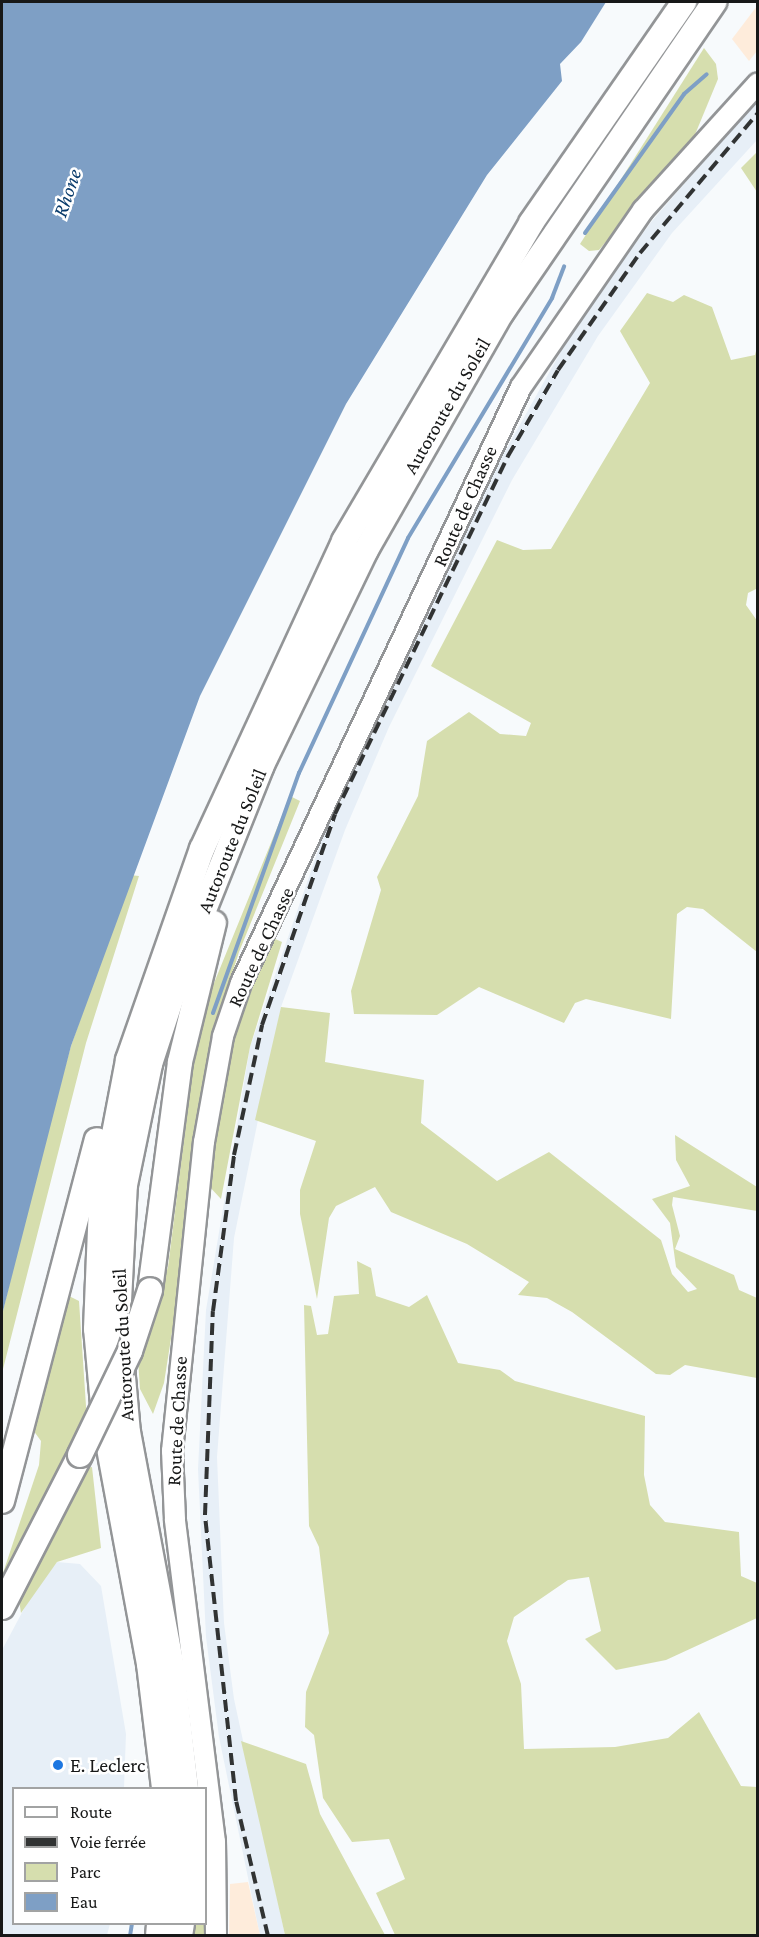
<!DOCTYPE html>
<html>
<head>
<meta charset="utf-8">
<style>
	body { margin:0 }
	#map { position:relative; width:759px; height:1937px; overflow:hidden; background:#f7fafc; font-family:"Crimson Pro",serif }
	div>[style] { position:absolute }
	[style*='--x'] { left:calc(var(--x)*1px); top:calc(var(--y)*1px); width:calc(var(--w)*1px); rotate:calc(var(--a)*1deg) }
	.built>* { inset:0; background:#e7eff7 }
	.industrial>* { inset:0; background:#feecdb }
	.green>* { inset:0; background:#d6deae }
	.water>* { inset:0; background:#7e9fc5 }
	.stream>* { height:4px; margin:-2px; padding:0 2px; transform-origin:2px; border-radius:2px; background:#7e9fc5 }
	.roads { filter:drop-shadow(2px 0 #939597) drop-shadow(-2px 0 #939597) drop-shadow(0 2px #939597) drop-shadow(0 -2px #939597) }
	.secondary>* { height:20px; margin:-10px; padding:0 10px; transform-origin:10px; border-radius:10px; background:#fff }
	.highway>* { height:24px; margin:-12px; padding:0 12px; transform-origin:12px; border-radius:12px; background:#fff }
	.rail>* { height:4px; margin-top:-2px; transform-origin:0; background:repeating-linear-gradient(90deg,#313333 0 12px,transparent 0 18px) }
	.bridges { filter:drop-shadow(2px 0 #939597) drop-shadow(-2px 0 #939597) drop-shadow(0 2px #939597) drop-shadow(0 -2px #939597) }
	.highway-bridge>* { height:24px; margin:-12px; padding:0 12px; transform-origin:12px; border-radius:12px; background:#fff }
	.dots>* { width:16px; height:16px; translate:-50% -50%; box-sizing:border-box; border:3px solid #fff; border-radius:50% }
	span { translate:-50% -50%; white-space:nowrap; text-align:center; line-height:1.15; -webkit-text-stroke:5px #fff; paint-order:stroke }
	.street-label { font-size:20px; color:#171818 }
	.poi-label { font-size:20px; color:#171818 }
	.left { translate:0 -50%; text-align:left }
	.water-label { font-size:21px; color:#093b6b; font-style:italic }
	.frame { position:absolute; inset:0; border:3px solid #171818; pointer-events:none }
	.legend { position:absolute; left:12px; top:1787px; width:195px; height:138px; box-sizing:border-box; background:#fff; border:2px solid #a2a3a3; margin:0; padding:8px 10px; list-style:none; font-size:18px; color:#171818 }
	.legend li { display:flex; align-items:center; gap:12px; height:30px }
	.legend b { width:30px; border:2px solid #a2a3a3 }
</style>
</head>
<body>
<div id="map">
	<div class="built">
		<div style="clip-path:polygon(757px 100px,757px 140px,672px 233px,598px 336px,512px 480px,389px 727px,345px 830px,281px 1007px,234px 1238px,217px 1457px,224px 1623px,234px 1699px,285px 1935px,260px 1936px,219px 1737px,206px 1637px,198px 1469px,206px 1310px,250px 1047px,338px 793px,485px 487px,578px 321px,652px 221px)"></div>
		<div style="clip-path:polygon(57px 1562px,80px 1564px,101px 1586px,126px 1734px,124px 1788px,14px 1788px,14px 1924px,110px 1924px,107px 1935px,2px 1936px,2px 1650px,33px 1592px)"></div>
	</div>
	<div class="industrial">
		<div style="clip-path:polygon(757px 6px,757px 51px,749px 61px,732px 39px)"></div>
		<div style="clip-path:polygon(248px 1882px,260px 1935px,229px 1935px,230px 1884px)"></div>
	</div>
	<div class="green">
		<div style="clip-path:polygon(704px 48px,716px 64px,718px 79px,694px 137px,599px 250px,589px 251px,580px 244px)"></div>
		<div style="clip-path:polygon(757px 152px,757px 192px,741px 168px)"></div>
		<div style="clip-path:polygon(647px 293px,673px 302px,684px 295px,712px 307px,731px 360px,755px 355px,757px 347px,758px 588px,748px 593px,746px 605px,758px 622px,757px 952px,703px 909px,687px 907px,677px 914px,671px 1019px,586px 999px,575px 1003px,564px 1023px,479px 987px,437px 1015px,354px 1014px,351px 991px,381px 890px,377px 877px,418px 796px,427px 741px,469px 712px,500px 734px,526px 736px,531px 723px,431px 666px,497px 540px,523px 550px,551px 549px,650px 383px,620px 331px)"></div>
		<div style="clip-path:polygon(290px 796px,300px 801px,239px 952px,210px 1044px,181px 1275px,164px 1383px,153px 1414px,140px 1389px,138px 1359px,168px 1267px,199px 1020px)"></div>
		<div style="clip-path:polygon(130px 875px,139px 876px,86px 1043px,2px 1373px,2px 1315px,41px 1152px,71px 1046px)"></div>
		<div style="clip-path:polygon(273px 938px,282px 942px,250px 1047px,221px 1199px,207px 1184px,221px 1088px,234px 1033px)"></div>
		<div style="clip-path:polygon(281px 1007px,330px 1013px,325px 1062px,424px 1080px,421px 1123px,497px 1181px,549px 1152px,661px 1240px,672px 1274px,688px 1292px,697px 1289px,676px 1267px,670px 1223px,652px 1199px,690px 1186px,676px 1160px,675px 1135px,757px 1187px,757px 1211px,673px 1197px,672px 1205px,680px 1236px,675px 1249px,734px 1275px,739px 1290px,757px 1298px,757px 1378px,685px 1365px,670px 1375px,656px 1374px,572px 1312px,547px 1298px,518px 1295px,529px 1282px,467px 1244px,391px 1212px,375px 1187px,336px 1206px,329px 1218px,317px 1299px,300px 1214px,300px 1190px,316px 1141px,255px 1120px)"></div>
		<div style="clip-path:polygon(357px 1261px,371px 1268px,376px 1296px,409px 1307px,427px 1295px,458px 1363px,500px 1370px,515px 1381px,645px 1416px,644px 1475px,650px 1505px,665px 1522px,739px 1532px,741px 1576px,757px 1583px,757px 1618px,666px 1660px,616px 1670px,585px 1639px,601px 1631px,589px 1577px,568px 1580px,514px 1617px,507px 1641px,521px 1684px,524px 1749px,615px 1747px,668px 1738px,699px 1712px,741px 1786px,757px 1787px,757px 1935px,395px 1935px,376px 1893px,405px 1879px,389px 1839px,352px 1842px,323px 1798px,314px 1735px,305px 1727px,306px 1692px,329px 1633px,319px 1547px,309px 1526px,304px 1305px,311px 1306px,317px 1335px,328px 1334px,334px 1296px,359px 1294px)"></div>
		<div style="clip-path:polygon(69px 1296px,79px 1301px,87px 1421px,8px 1578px,2px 1576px,39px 1465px,41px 1441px,33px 1430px)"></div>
		<div style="clip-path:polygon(92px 1467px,101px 1548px,57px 1562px,21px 1613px,19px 1600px,83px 1469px)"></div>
		<div style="clip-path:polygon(241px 1741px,306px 1764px,320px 1814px,385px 1935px,285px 1935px)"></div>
		<div style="clip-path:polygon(206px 1825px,209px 1935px,194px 1936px,195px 1924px,206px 1924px)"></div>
	</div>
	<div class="water">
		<div style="clip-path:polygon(2px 2px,606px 2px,581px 42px,560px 64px,562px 81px,487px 175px,346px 404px,200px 696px,71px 1046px,2px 1315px)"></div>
	</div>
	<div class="stream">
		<div style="--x:585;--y:233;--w:171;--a:-54.5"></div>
		<div style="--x:684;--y:94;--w:30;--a:-41"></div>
		<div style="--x:213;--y:1013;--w:255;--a:-70.3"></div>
		<div style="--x:299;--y:773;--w:259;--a:-65.1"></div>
		<div style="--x:408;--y:538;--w:280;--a:-59"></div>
		<div style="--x:552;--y:298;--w:34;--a:-69"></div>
		<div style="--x:130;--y:1936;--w:12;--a:-81"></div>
	</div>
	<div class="roads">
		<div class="secondary">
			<div style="--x:216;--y:1936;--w:94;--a:-90.6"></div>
			<div style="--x:215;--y:1842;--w:325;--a:-97.1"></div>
			<div style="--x:175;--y:1519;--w:68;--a:-92.5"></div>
			<div style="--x:172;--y:1451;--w:311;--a:-84.1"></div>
			<div style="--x:204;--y:1142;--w:108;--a:-79.8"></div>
			<div style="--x:223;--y:1036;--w:56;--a:-71.2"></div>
			<div style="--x:241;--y:983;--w:658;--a:-64.84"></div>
			<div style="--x:521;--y:387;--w:215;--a:-55.4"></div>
			<div style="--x:643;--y:210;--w:171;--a:-47.8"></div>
		</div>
		<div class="highway">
			<div style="--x:150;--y:1290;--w:230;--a:-82.5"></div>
			<div style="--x:180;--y:1062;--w:143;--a:-76.3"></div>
			<div style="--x:2;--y:1501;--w:373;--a:-75.3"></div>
			<div style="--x:2;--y:1607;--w:171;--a:-62.8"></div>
			<div style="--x:164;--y:1788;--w:125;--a:-96.9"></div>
			<div style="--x:149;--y:1664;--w:241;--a:-100.5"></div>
			<div style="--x:105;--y:1427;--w:98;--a:-95.2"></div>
			<div style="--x:96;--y:1329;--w:127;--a:-87.7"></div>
			<div style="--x:101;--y:1202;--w:145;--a:-79.2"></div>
			<div style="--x:128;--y:1060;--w:224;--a:-70.7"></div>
			<div style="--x:202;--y:849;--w:339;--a:-65.2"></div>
			<div style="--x:344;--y:541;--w:369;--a:-59.5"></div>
			<div style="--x:531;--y:223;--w:269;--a:-55.3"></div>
			<div style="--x:186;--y:1788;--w:122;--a:-96.6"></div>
			<div style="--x:172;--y:1667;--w:238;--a:-100.6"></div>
			<div style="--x:128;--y:1433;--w:112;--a:-95.1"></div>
			<div style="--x:118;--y:1321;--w:136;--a:-87.1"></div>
			<div style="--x:125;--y:1185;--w:124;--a:-78.3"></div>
			<div style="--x:150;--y:1064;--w:109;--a:-71.9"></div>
			<div style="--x:184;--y:960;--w:208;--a:-68.2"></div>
			<div style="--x:261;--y:767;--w:241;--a:-64.2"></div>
			<div style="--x:366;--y:550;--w:274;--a:-60.3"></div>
			<div style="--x:502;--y:312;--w:376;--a:-55.6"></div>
			<div style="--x:158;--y:1936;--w:12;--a:-85"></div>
			<div style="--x:180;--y:1936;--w:12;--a:-81"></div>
		</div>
	</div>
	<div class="rail">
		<div style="--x:268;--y:1936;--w:139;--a:-103.3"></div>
		<div style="--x:236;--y:1801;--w:288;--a:-96.2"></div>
		<div style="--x:205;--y:1515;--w:204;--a:-87.8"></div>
		<div style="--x:213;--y:1311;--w:157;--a:-82.3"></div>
		<div style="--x:234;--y:1155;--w:133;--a:-77.8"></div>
		<div style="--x:262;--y:1025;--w:223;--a:-70.9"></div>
		<div style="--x:335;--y:814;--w:398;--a:-64.2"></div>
		<div style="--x:508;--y:456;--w:99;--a:-59.8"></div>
		<div style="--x:558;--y:370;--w:143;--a:-55"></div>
		<div style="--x:640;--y:253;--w:183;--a:-49.9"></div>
	</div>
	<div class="bridges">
		<div class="highway-bridge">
			<div style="--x:80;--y:1455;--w:115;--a:-64.3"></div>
			<div style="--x:130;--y:1351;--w:64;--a:-71.8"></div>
		</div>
	</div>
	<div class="dots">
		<div style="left:58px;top:1765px;background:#1d77e1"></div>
	</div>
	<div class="street-label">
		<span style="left:447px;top:406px;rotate:-60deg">Autoroute du Soleil</span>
		<span style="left:465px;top:506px;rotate:-66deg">Route de Chasse</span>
		<span style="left:232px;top:841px;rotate:-68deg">Autoroute du Soleil</span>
		<span style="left:261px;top:947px;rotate:-65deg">Route de Chasse</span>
		<span style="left:123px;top:1345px;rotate:-93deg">Autoroute du Soleil</span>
		<span style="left:177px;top:1421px;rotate:-87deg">Route de Chasse</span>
	</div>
	<div class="poi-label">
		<span class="left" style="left:70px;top:1765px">E. Leclerc</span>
	</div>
	<div class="water-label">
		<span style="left:67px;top:193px;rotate:-71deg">Rhone</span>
	</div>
	<div class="frame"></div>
	<ul class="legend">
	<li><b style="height:8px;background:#fff"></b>Route</li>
	<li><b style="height:8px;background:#313333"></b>Voie ferrée</li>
	<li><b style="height:16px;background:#d6deae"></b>Parc</li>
	<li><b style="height:16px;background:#7e9fc5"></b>Eau</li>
	</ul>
</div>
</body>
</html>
